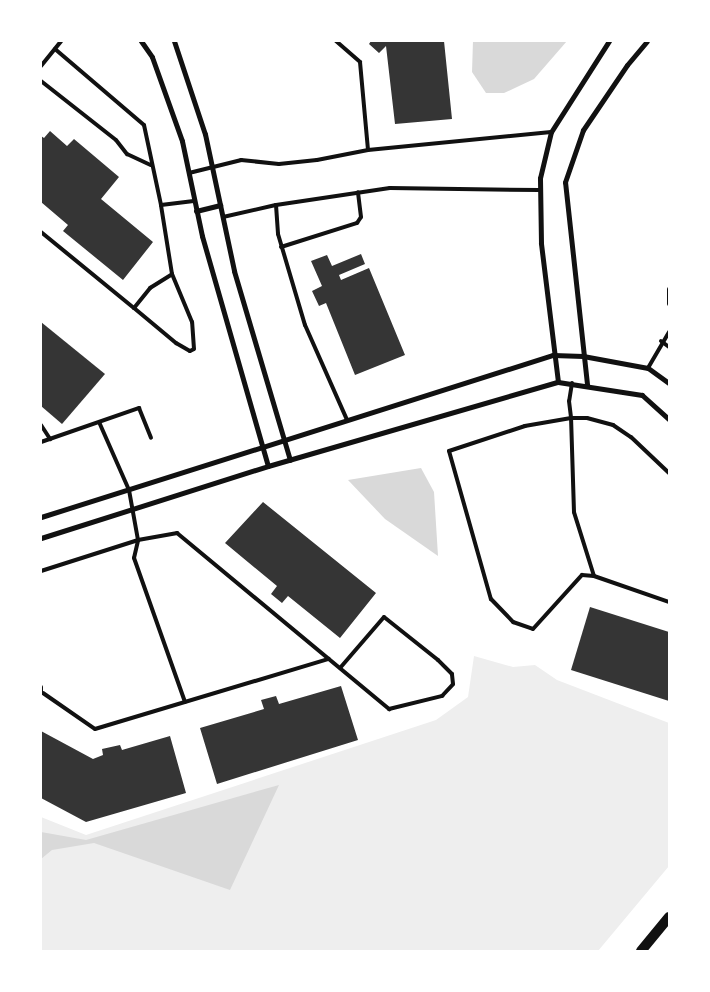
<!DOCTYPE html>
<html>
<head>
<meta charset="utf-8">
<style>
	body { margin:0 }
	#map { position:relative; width:710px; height:992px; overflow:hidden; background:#fff; font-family:"Public Sans",sans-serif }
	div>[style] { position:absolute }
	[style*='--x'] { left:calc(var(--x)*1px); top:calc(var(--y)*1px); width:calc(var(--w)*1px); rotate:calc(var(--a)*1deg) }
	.green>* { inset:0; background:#eee }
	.water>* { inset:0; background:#d9d9d9 }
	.building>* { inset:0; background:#353535 }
	.service>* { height:4px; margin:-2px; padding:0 2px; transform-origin:2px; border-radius:2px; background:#111 }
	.minor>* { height:5px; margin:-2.5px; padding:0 2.5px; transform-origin:2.5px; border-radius:2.5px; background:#111 }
	.secondary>* { height:10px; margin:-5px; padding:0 5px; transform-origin:5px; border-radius:5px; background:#111 }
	span { translate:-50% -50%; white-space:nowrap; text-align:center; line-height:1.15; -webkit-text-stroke:4px #fff; paint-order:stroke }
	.frame { position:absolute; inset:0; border:42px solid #fff; pointer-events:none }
</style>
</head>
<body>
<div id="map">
	<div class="green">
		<div style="clip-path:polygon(474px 656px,513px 667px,535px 665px,557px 680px,669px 723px,669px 866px,598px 951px,41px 951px,41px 817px,86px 835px,436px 720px,468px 697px)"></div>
	</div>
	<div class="water">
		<div style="clip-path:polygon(473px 41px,567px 41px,534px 79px,504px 93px,486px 93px,472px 72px)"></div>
		<div style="clip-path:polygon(421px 468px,434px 492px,438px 556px,385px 519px,348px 480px)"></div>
		<div style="clip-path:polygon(279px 785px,230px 890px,94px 843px,52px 850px,41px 859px,41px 832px,86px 840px)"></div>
	</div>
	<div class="building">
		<div style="clip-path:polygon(371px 41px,444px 41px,452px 119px,395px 124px,386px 46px,379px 53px,369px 44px)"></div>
		<div style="clip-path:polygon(50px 131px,67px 146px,74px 139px,119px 177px,101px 199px,153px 242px,123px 280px,63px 231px,68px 225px,41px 202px,41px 136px,44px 138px)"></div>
		<div style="clip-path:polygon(361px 254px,365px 264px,339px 275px,341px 280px,369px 268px,405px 355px,355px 375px,326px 303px,319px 306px,312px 291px,322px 286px,311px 261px,327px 255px,332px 266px)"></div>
		<div style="clip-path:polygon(41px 322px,105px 374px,62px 424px,41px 406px)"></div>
		<div style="clip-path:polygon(263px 502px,376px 593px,340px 638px,288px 596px,282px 603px,271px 594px,277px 586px,225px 543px)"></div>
		<div style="clip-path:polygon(590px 607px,669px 632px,669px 701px,571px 670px)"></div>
		<div style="clip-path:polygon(341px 686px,358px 740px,217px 784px,200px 728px,264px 709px,261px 700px,276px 696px,279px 704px)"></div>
		<div style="clip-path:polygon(41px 731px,93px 759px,103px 755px,102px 749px,120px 745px,122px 750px,170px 736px,186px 793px,86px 822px,41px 798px)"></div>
	</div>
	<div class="service">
		<div style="--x:336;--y:41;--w:32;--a:41"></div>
		<div style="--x:360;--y:62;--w:88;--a:84.8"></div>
		<div style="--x:368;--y:150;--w:184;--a:-5.6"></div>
		<div style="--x:55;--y:49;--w:117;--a:40.5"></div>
		<div style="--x:144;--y:125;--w:82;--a:78"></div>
		<div style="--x:41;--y:66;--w:32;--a:-51"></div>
		<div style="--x:41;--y:81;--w:95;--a:38.2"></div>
		<div style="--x:116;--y:140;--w:18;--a:52"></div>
		<div style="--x:127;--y:154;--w:26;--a:25"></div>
		<div style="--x:189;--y:173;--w:54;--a:-14"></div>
		<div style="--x:241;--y:160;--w:38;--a:6"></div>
		<div style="--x:279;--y:164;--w:38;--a:-6"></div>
		<div style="--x:317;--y:160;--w:52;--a:-11.1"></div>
		<div style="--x:276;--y:205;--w:29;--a:86"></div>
		<div style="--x:278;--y:234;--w:95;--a:73.5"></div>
		<div style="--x:305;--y:325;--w:104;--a:66.1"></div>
		<div style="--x:223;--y:217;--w:54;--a:-12.8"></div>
		<div style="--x:276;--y:205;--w:115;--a:-8.5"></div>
		<div style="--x:390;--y:188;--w:150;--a:0.8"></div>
		<div style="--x:41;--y:232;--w:120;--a:39.3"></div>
		<div style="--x:134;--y:308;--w:26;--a:-51"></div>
		<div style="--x:150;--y:288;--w:26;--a:-32"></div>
		<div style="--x:172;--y:274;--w:70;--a:-99.1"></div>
		<div style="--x:161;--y:205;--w:33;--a:-7"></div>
		<div style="--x:281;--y:247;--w:80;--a:-17.5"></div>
		<div style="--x:357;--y:223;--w:7;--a:-56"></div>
		<div style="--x:361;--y:217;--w:25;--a:-97"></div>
		<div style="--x:669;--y:289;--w:15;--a:90"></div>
		<div style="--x:134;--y:308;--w:55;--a:39.8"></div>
		<div style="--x:176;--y:343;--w:16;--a:30"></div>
		<div style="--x:190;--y:351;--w:4;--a:-27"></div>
		<div style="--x:194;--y:349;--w:27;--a:-94"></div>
		<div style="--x:192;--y:322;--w:52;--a:-112.6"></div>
		<div style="--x:661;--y:341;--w:10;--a:37"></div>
		<div style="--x:648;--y:368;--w:42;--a:-59.7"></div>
		<div style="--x:572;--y:383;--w:18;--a:99"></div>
		<div style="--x:569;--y:401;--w:17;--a:83"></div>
		<div style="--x:571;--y:418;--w:47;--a:170.1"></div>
		<div style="--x:525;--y:426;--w:80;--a:161.8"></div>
		<div style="--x:449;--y:451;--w:154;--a:74.2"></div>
		<div style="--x:491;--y:599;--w:32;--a:46"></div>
		<div style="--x:513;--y:622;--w:21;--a:19"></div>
		<div style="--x:533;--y:629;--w:73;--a:-47.8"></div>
		<div style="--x:582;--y:575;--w:12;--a:5"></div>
		<div style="--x:594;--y:576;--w:79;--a:19.1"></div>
		<div style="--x:41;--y:425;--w:17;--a:57"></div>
		<div style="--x:41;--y:442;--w:104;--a:-19.1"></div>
		<div style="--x:139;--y:408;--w:32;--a:68"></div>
		<div style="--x:41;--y:571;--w:102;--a:-17.7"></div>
		<div style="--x:138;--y:540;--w:51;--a:-100.2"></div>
		<div style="--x:129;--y:490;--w:74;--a:-113.8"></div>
		<div style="--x:594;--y:576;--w:67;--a:-107.4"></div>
		<div style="--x:574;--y:512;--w:94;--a:-91.8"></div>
		<div style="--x:571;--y:418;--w:16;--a:0"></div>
		<div style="--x:587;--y:418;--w:27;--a:15"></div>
		<div style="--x:613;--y:425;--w:22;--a:34"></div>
		<div style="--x:631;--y:437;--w:52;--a:43.5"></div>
		<div style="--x:41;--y:687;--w:6;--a:90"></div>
		<div style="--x:43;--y:693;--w:63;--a:34.7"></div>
		<div style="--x:95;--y:729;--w:244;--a:-16.7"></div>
		<div style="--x:185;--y:702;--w:153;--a:-109.5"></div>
		<div style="--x:134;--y:558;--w:18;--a:-77"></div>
		<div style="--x:138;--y:540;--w:40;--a:-10"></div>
		<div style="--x:177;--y:533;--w:276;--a:39.7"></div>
		<div style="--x:389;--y:709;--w:55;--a:-13.8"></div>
		<div style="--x:442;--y:696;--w:16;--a:-47"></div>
		<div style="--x:453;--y:684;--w:10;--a:-96"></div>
		<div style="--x:452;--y:674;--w:20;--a:-135"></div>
		<div style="--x:438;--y:660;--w:69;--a:-141.5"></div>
		<div style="--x:384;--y:617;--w:67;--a:130.8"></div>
	</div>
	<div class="minor">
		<div style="--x:141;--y:41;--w:19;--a:55"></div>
		<div style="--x:152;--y:57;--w:89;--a:70.3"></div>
		<div style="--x:182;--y:141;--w:97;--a:78.1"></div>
		<div style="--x:202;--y:236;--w:239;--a:74"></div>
		<div style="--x:174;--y:41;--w:98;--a:71.6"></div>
		<div style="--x:205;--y:134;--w:140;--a:78"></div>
		<div style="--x:234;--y:271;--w:197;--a:73.5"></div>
		<div style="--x:196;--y:211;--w:25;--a:-14"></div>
		<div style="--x:558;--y:382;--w:140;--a:-97"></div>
		<div style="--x:541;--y:243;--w:65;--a:-90.9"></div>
		<div style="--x:540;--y:178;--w:47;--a:-76.6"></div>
		<div style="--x:551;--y:132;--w:108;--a:-57.5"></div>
		<div style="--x:587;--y:384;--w:203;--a:-96.2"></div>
		<div style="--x:565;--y:182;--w:55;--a:-70.9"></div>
		<div style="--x:583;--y:130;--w:78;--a:-55.9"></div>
		<div style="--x:627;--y:65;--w:31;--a:-50"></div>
		<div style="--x:41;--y:517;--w:537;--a:-17.56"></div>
		<div style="--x:553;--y:355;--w:30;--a:2"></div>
		<div style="--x:583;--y:356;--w:66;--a:10.5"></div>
		<div style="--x:648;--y:368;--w:26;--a:36"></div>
		<div style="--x:41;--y:538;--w:238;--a:-17.6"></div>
		<div style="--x:268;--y:466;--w:302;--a:-16.2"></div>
		<div style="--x:558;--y:382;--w:85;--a:8.8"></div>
		<div style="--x:642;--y:395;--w:36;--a:42"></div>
	</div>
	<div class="secondary">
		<div style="--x:641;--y:951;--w:44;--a:-50.5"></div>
	</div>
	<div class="frame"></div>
</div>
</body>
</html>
